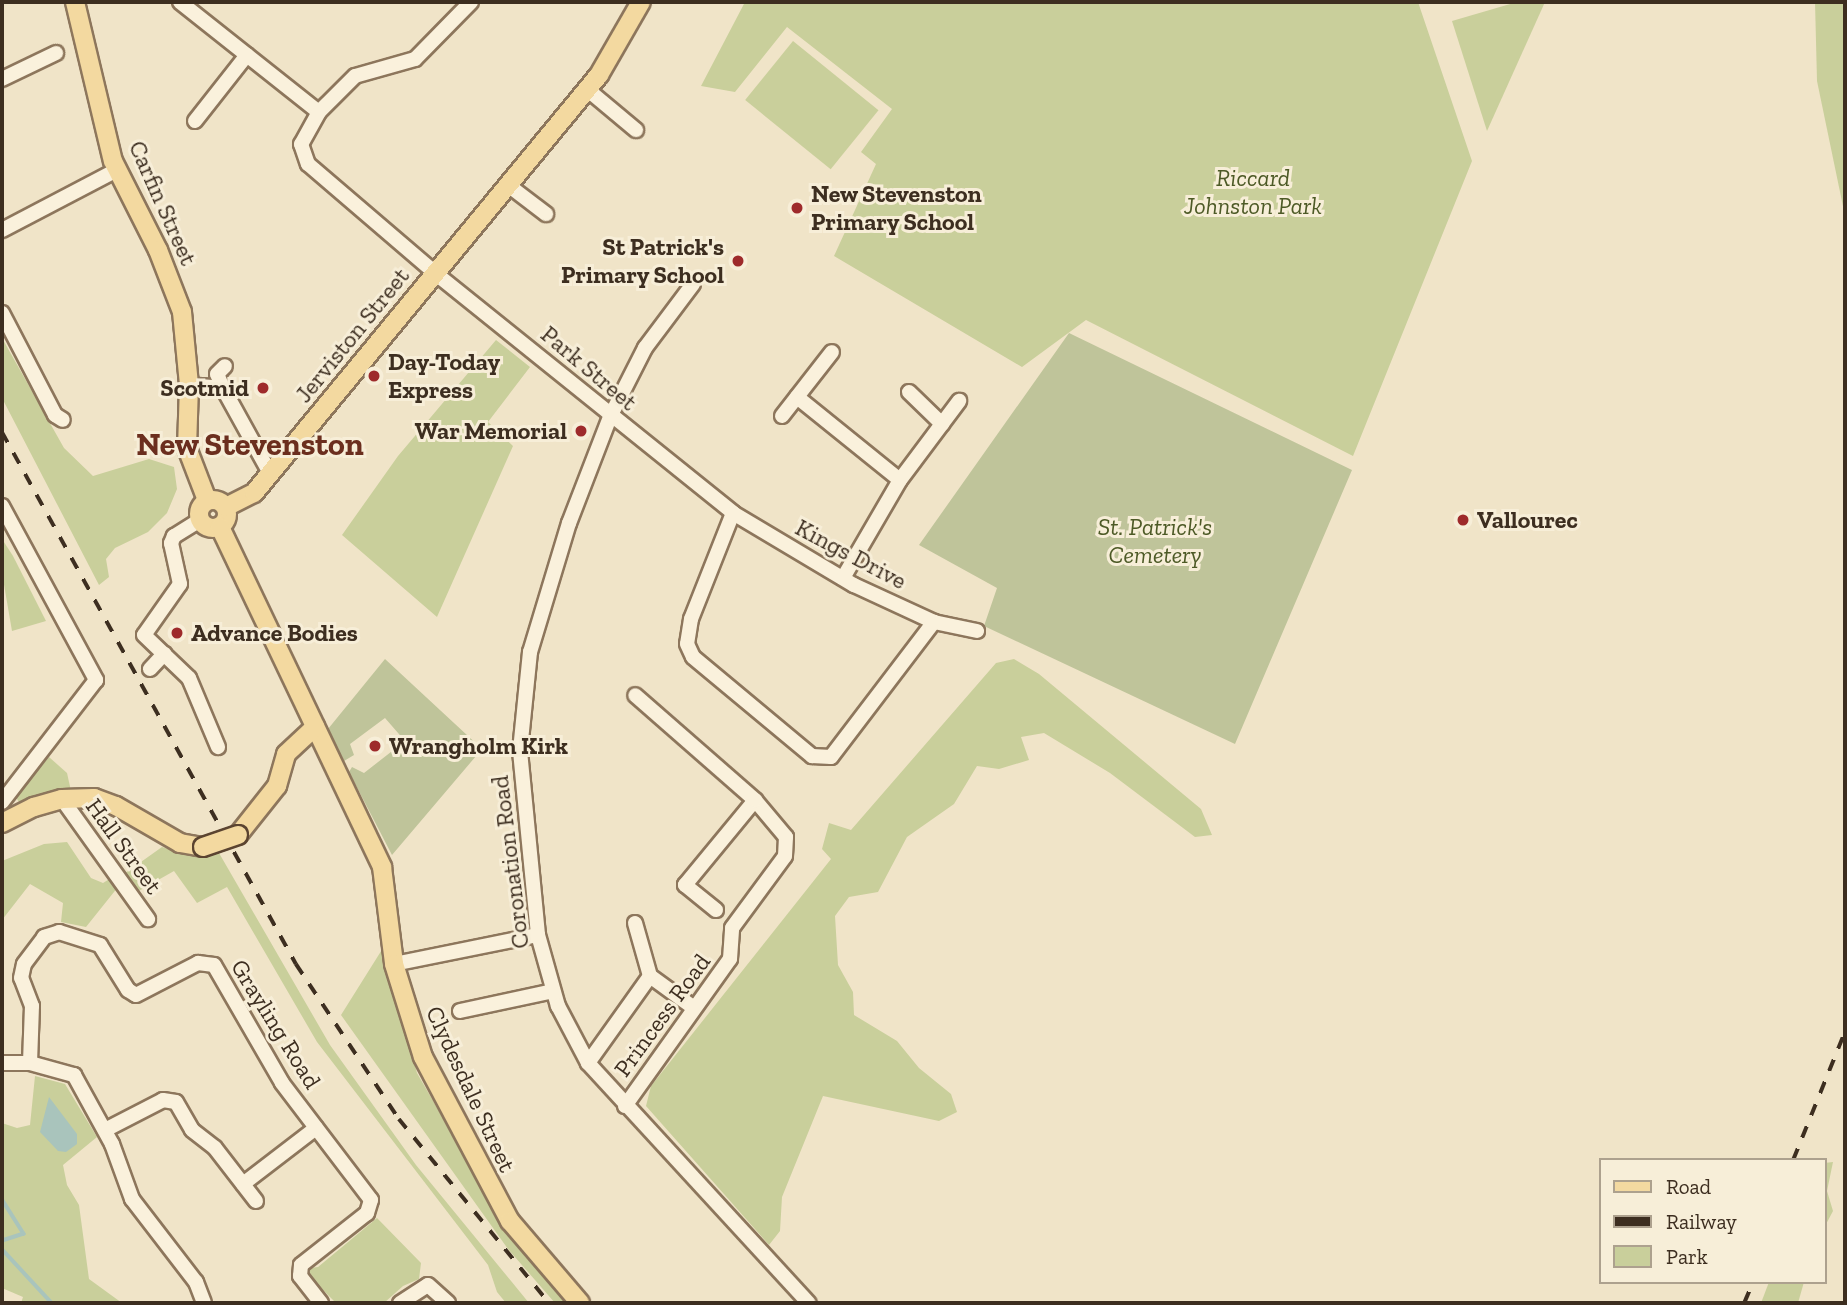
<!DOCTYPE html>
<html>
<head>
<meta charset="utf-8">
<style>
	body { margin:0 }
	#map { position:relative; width:1847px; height:1305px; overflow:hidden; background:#f0e4c8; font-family:"Zilla Slab",serif }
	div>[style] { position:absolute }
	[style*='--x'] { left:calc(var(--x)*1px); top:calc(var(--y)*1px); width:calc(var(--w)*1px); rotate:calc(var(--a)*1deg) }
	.green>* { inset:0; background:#c9cf9b; transform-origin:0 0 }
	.cemetery>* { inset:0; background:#bfc49a }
	.water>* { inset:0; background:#a9c4bc }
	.stream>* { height:3.5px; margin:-1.75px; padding:0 1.75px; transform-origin:1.75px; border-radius:1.75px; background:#a9c4bc }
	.roads { filter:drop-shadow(2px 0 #8d765c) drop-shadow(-2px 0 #8d765c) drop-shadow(0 2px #8d765c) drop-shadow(0 -2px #8d765c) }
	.minor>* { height:14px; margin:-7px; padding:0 7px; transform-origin:7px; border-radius:7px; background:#faf1dc }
	.major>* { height:18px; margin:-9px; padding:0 9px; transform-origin:9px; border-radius:9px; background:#f3d9a0 }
	.major>.ring { margin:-9px; padding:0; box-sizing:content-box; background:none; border:18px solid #f3d9a0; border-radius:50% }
	.rail>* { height:3.5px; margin-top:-1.75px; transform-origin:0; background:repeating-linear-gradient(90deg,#3d2e20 0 12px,transparent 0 24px) }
	.bridges { filter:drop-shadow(2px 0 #5b4430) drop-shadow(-2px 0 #5b4430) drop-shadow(0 2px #5b4430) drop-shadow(0 -2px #5b4430) }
	.major-bridge>* { height:18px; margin:-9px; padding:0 9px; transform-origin:9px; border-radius:9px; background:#f3d9a0 }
	.dots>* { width:19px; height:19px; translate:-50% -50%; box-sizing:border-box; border:4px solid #f7eed8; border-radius:50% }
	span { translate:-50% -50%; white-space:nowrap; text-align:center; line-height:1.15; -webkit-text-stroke:6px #f7eed8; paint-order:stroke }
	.park-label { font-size:24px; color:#4d5a26; font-style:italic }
	.poi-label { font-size:24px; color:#3d2e20; font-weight:700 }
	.left { translate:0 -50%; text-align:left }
	.right { translate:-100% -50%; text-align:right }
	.street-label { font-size:24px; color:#3d2e20 }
	.district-label { font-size:32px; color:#6b2e1e; font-weight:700 }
	.frame { position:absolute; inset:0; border:4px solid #3d2e20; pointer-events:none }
	.legend { position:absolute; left:1599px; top:1158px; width:228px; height:126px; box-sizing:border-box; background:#f7eed8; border:2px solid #ada18e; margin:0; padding:9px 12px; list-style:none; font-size:21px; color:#3d2e20 }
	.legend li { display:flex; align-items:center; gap:14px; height:35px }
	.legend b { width:35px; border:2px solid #ada18e }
</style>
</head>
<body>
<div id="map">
	<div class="green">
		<div style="clip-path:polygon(745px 2px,1418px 2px,1472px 161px,1353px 456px,1086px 320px,1022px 367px,834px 256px,876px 164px,861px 152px,892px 109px,787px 27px,735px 92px,701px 86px)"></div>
		<div style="clip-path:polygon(1517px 2px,1545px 2px,1487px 131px,1452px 21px)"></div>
		<div style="clip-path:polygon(1815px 2px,1845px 2px,1845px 216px,1817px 81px)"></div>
		<div style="left:793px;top:41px;width:110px;height:76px;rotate:39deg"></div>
		<div style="clip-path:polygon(2px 338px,64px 448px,93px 476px,149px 459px,174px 467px,177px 489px,167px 513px,148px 532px,115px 548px,106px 559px,109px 577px,99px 585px,2px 398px)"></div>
		<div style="clip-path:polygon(496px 340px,530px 367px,488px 422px,513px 446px,437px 617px,342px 535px,398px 456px)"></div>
		<div style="clip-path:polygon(2px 539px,13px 556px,46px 621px,12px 631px,2px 573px)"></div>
		<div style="clip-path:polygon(1014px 659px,1039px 674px,1201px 809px,1212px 835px,1195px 837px,1110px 773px,1044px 733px,1021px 737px,1029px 760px,999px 769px,977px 766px,954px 804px,907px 837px,878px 892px,849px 897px,835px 916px,838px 965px,853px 992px,854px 1015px,897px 1041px,919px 1068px,951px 1094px,957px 1112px,939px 1121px,823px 1096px,782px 1197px,780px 1231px,769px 1245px,646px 1106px,651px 1086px,831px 859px,822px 849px,829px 823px,851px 830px,996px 663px)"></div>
		<div style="clip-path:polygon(49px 757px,67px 773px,71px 791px,19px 802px,15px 796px)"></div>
		<div style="clip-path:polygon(67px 842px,91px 878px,103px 883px,111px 878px,118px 887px,86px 927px,61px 922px,63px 903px,30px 884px,2px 920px,2px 861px,44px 844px)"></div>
		<div style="clip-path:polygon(162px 847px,189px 856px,219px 853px,330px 1045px,416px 1165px,529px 1303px,506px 1303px,497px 1292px,488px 1265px,317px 1042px,227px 887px,197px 903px,174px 871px,137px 892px,124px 874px)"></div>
		<div style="clip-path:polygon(383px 948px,417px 1073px,513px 1240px,571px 1303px,555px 1303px,508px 1249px,341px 1015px)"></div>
		<div style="clip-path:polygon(35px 1076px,65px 1084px,97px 1137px,63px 1165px,67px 1185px,79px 1205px,89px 1279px,122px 1303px,21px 1303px,23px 1297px,2px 1288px,2px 1123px,17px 1128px,30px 1125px)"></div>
		<div style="clip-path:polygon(1833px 1162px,1827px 1191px,1833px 1211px,1824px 1228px,1824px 1163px)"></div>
		<div style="clip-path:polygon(377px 1218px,421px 1263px,419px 1279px,403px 1286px,384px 1303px,336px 1303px,310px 1277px,310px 1268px,318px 1267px)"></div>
		<div style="clip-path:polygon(1769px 1282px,1804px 1282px,1798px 1303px,1761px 1303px)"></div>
	</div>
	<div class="cemetery">
		<div style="clip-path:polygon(1069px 333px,1352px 470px,1235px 744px,984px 626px,997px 588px,919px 545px)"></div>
		<div style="clip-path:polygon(385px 659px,482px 749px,392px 855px,349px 772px,352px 767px,364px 773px,405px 741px,385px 718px,350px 744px,354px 755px,344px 761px,328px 729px)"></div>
	</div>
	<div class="water">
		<div style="clip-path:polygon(49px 1097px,77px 1134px,77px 1144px,66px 1152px,58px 1151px,40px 1132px)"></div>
	</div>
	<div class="stream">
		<div style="--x:2;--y:1199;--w:41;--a:57.8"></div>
		<div style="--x:24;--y:1234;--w:23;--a:162"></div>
		<div style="--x:2;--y:1249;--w:74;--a:47.2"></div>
	</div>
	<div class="roads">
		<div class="minor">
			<div style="--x:180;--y:2;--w:177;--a:38.4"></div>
			<div style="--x:471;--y:2;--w:80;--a:134.5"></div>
			<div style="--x:415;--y:59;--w:62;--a:164.2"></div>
			<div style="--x:355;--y:76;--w:51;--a:135"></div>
			<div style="--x:319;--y:112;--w:37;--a:119"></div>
			<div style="--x:301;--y:144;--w:21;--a:71"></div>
			<div style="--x:308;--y:164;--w:167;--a:40.6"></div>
			<div style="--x:435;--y:273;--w:383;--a:38.8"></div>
			<div style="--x:733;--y:513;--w:141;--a:30.8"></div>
			<div style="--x:854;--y:585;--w:88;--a:24.8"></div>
			<div style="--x:934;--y:622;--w:44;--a:11.8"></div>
			<div style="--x:2;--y:79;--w:60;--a:-25.7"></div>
			<div style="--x:587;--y:89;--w:64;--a:39.9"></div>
			<div style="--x:195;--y:121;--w:84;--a:-51.8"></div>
			<div style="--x:508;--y:185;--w:48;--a:37.3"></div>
			<div style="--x:2;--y:230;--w:130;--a:-27.6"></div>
			<div style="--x:693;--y:284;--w:80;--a:126.9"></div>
			<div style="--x:645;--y:348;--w:77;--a:116.9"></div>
			<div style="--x:610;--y:417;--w:114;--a:111.1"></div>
			<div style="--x:569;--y:523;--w:135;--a:106.8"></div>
			<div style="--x:530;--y:652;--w:100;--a:95.8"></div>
			<div style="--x:520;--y:751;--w:185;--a:84.4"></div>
			<div style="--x:538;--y:935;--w:74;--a:74.3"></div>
			<div style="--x:558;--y:1006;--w:64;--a:62.2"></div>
			<div style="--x:588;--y:1063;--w:326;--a:47.4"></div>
			<div style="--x:2;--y:313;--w:115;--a:62.5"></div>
			<div style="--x:55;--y:415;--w:9;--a:32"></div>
			<div style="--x:189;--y:385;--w:34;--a:5"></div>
			<div style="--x:223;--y:388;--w:97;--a:61.1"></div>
			<div style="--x:223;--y:388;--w:15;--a:-113"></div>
			<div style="--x:217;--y:374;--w:11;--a:-45"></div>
			<div style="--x:909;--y:392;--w:46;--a:44.1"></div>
			<div style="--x:797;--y:397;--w:132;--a:38.9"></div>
			<div style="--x:782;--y:416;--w:81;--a:-52"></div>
			<div style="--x:2;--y:506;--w:198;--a:61.6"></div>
			<div style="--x:96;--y:680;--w:154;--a:127.6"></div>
			<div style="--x:733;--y:513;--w:114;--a:111.6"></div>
			<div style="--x:691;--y:619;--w:25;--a:99"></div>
			<div style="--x:687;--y:644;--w:14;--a:65"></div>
			<div style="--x:693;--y:657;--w:155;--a:39.8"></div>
			<div style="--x:812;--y:756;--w:19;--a:3"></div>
			<div style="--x:831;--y:757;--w:170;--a:-52.7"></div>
			<div style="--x:200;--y:520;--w:31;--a:148"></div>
			<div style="--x:174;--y:536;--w:8;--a:113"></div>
			<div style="--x:171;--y:543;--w:42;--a:77.6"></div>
			<div style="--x:180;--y:584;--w:62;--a:125.2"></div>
			<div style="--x:144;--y:635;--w:62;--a:43.7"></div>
			<div style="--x:189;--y:678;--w:75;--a:67.2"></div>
			<div style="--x:843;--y:578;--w:113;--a:-59.8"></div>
			<div style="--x:900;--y:480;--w:99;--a:-53.2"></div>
			<div style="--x:150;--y:669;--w:21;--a:-47"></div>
			<div style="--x:62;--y:799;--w:148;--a:54.4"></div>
			<div style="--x:716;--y:910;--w:40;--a:-141"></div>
			<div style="--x:685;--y:885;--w:110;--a:-50.5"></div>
			<div style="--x:635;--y:923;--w:55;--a:74.2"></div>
			<div style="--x:394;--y:964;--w:147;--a:-11.4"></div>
			<div style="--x:460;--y:1011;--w:95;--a:-12.1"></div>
			<div style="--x:2;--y:1063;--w:28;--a:0"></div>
			<div style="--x:30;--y:1063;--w:46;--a:15.3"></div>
			<div style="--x:74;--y:1075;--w:79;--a:61.2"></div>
			<div style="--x:112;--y:1144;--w:59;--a:70"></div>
			<div style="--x:132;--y:1199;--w:105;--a:52.4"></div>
			<div style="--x:196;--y:1282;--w:22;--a:69"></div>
			<div style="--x:30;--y:1063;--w:57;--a:-88"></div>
			<div style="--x:32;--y:1006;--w:30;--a:-111"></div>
			<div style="--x:21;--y:978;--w:14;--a:-78"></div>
			<div style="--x:24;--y:964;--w:34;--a:-53"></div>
			<div style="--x:44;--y:937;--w:16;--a:-18"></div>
			<div style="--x:59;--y:932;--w:43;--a:17.6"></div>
			<div style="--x:100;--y:945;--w:53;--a:58.1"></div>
			<div style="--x:128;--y:990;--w:9;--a:32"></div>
			<div style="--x:136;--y:995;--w:70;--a:-27.3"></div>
			<div style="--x:198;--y:963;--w:16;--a:7"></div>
			<div style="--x:214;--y:965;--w:136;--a:60"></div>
			<div style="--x:282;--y:1083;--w:147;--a:52.7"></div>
			<div style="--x:371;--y:1200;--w:14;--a:107"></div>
			<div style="--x:367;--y:1213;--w:84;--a:141.8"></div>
			<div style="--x:301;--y:1265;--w:11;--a:95"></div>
			<div style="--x:300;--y:1276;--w:34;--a:52"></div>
			<div style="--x:588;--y:1063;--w:107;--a:-54.5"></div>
			<div style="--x:650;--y:976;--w:54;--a:36"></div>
			<div style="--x:625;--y:1106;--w:181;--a:-54.5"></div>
			<div style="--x:730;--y:959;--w:31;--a:-86"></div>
			<div style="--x:732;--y:928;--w:89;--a:-53.6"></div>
			<div style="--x:785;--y:856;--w:19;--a:-87"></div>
			<div style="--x:786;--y:837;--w:48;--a:-130"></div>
			<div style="--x:755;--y:800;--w:159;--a:-138.8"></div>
			<div style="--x:105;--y:1130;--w:65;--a:-27.3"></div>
			<div style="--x:163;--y:1100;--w:13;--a:9"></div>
			<div style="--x:176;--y:1102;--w:32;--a:60"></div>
			<div style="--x:192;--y:1130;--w:29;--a:38"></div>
			<div style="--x:215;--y:1148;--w:67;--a:52.3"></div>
			<div style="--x:243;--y:1184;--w:92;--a:-37.5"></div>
			<div style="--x:400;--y:1303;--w:33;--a:-33"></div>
			<div style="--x:428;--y:1285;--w:27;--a:42"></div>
		</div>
		<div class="major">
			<div style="--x:75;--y:2;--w:163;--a:76.6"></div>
			<div style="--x:113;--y:161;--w:100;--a:63.2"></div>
			<div style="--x:158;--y:250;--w:66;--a:68.8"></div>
			<div style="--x:182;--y:312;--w:73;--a:84.5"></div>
			<div style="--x:189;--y:385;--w:63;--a:91.8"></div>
			<div style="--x:187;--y:448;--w:56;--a:69"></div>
			<div class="ring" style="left:199px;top:500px;width:10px;height:10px"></div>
			<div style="--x:226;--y:507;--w:31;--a:-27"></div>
			<div style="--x:254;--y:493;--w:542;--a:-50.47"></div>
			<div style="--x:599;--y:75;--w:84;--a:-60.1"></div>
			<div style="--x:220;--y:527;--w:377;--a:64.5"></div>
			<div style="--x:382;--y:867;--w:98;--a:82.9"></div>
			<div style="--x:394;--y:964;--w:97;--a:72.7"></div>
			<div style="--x:423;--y:1057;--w:186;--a:62.1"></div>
			<div style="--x:510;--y:1221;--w:108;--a:49.5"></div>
			<div style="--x:2;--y:823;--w:36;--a:-27"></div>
			<div style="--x:34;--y:807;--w:29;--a:-16"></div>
			<div style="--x:62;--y:799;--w:32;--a:-2"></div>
			<div style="--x:94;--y:798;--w:23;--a:20"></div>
			<div style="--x:116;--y:806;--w:74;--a:30"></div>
			<div style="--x:180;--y:843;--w:23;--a:10"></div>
			<div style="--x:238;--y:835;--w:63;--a:-51.5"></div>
			<div style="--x:277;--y:786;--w:33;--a:-74"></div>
			<div style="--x:286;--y:754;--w:40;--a:-43"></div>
		</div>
	</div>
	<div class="rail">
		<div style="--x:2;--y:432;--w:608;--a:61.07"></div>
		<div style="--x:296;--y:964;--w:186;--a:56.4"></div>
		<div style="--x:399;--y:1119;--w:237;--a:50.8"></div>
		<div style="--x:1793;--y:1160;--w:139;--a:-68"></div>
		<div style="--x:1744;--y:1303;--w:23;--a:-67"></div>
	</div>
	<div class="bridges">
		<div class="major-bridge">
			<div style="--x:203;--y:847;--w:37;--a:-19"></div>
		</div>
	</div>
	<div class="dots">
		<div style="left:797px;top:208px;background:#9e2a2b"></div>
		<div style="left:738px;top:261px;background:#9e2a2b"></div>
		<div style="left:374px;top:376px;background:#9e2a2b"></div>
		<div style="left:263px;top:388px;background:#9e2a2b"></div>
		<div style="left:581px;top:431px;background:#9e2a2b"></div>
		<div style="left:1463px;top:520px;background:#9e2a2b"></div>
		<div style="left:177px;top:633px;background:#9e2a2b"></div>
		<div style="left:375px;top:746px;background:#9e2a2b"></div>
	</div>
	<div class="park-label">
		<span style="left:1253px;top:192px">Riccard<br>Johnston Park</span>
		<span style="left:1155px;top:541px">St. Patrick's<br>Cemetery</span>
	</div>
	<div class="poi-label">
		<span class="left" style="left:811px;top:208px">New Stevenston<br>Primary School</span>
		<span class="right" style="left:724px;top:261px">St Patrick's<br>Primary School</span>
		<span class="left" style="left:388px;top:376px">Day-Today<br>Express</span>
		<span class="right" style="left:249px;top:388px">Scotmid</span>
		<span class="right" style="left:567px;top:431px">War Memorial</span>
		<span class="left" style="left:1477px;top:520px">Vallourec</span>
		<span class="left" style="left:191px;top:633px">Advance Bodies</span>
		<span class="left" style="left:389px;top:746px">Wrangholm Kirk</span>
	</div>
	<div class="street-label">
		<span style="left:163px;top:203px;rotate:66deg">Carfin Street</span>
		<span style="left:352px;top:335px;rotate:-51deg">Jerviston Street</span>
		<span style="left:589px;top:368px;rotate:40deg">Park Street</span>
		<span style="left:851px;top:554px;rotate:28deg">Kings Drive</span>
		<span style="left:124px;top:846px;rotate:54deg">Hall Street</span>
		<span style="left:510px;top:862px;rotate:-97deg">Coronation Road</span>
		<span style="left:662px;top:1015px;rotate:-54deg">Princess Road</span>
		<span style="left:276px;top:1024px;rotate:58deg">Grayling Road</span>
		<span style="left:471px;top:1089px;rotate:65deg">Clydesdale Street</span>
	</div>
	<div class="district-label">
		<span style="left:250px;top:444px">New Stevenston</span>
	</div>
	<div class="frame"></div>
	<ul class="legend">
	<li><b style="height:9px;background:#f3d9a0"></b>Road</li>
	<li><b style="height:9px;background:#3d2e20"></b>Railway</li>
	<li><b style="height:19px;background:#c9cf9b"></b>Park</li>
	</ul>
</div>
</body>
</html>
